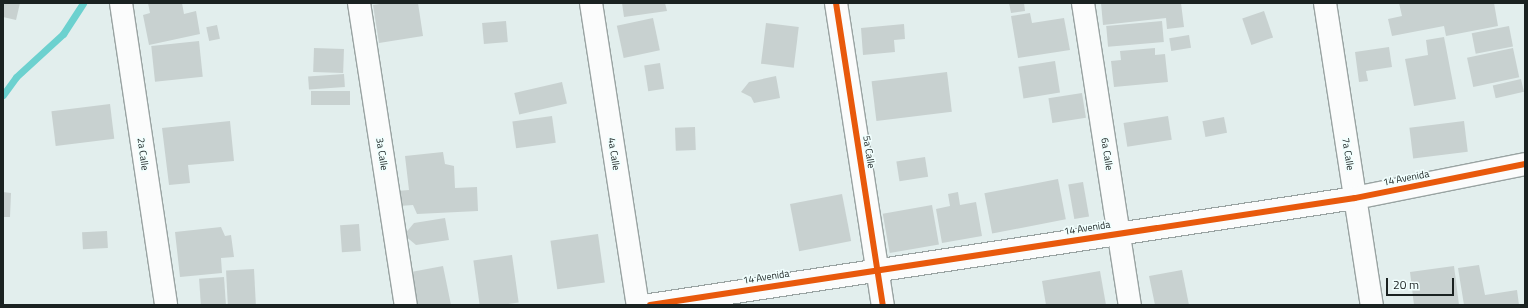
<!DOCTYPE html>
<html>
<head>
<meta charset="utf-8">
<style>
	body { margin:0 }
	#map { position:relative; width:1528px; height:308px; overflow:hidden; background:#e2eeed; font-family:"Titillium Web",sans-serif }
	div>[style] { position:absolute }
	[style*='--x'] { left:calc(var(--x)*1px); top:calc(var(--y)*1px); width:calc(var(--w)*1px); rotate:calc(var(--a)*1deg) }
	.stream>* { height:7px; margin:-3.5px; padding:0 3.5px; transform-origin:3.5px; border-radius:3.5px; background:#6cd1cf }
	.building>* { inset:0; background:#c8d1d0; transform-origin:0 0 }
	.roads { filter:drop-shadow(1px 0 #99a3a2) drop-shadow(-1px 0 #99a3a2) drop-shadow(0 1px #99a3a2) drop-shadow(0 -1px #99a3a2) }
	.minor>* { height:22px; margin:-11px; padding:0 11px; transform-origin:11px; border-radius:11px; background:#fbfcfc }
	.cycleway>* { height:6px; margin:-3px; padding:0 3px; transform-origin:3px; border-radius:3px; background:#e8590c }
	span { translate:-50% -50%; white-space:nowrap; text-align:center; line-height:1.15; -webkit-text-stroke:3px #f1fffe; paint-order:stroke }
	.street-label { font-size:10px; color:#1a2221 }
	.frame { position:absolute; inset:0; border:4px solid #1a2221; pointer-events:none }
	.scale { position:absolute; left:1386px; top:278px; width:68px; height:18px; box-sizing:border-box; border:2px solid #1a2221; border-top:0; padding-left:5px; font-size:12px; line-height:14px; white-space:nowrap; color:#1a2221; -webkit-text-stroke:3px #f1fffe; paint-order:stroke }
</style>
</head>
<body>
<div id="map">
	<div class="stream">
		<div style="--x:3;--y:95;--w:22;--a:-54"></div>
		<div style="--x:16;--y:77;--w:64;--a:-42.5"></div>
		<div style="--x:63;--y:34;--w:37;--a:-57"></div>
	</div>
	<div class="building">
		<div style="clip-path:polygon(3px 3px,20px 3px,16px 20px,3px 17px)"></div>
		<div style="clip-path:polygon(148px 3px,182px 3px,184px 14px,196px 11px,200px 34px,149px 45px,143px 15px,150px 13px)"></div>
		<div style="clip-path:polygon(387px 3px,418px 3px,423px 36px,379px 43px,373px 5px)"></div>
		<div style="clip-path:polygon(622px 3px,665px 3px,667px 11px,624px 17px)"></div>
		<div style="clip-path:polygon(1009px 3px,1024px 3px,1025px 11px,1011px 13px)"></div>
		<div style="clip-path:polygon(1101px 3px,1181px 3px,1184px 27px,1167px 29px,1166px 18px,1103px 25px)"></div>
		<div style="clip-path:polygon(1399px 3px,1494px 3px,1498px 26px,1446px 36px,1444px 26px,1392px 36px,1388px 19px,1402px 16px)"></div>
		<div style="left:1264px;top:11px;width:28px;height:23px;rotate:71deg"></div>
		<div style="clip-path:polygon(1030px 13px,1032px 23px,1064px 18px,1070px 50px,1018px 58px,1011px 16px)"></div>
		<div style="left:653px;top:18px;width:33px;height:37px;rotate:78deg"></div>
		<div style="left:506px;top:21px;width:21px;height:24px;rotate:85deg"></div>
		<div style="left:1162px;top:21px;width:21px;height:56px;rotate:85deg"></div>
		<div style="left:766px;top:23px;width:33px;height:41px;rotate:7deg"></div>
		<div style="clip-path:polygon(904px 24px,905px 39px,894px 40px,895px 52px,863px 55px,861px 28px)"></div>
		<div style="left:217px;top:25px;width:14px;height:11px;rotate:78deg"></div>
		<div style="left:1509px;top:26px;width:21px;height:38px;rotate:79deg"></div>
		<div style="left:1189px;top:35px;width:13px;height:20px;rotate:81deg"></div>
		<div style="clip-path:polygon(1444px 37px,1456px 99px,1414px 106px,1405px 59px,1428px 55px,1426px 40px)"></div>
		<div style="left:199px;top:41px;width:36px;height:48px;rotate:84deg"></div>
		<div style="clip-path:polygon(1389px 47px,1392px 67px,1366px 71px,1368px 81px,1359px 82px,1355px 52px)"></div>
		<div style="left:314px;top:48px;width:30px;height:24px;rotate:2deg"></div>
		<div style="clip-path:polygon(1155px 48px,1155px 55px,1165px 54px,1168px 82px,1114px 87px,1111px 61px,1121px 60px,1120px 51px)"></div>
		<div style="left:1513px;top:48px;width:30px;height:47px;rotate:78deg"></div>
		<div style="left:1055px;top:61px;width:32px;height:37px;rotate:81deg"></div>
		<div style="left:660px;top:63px;width:26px;height:16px;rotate:81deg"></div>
		<div style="left:947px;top:72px;width:40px;height:76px;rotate:83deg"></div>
		<div style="left:344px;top:74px;width:13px;height:36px;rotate:86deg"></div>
		<div style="clip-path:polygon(776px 76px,780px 98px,754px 103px,751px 97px,741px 92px,749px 82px)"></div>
		<div style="left:1521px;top:79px;width:13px;height:29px;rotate:77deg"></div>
		<div style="left:562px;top:82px;width:22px;height:49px;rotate:77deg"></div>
		<div style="left:350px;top:91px;width:14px;height:39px;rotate:90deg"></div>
		<div style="left:1082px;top:93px;width:25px;height:34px;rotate:81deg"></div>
		<div style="left:110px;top:104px;width:35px;height:59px;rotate:83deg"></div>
		<div style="left:552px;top:116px;width:27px;height:40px;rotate:82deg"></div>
		<div style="left:1168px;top:116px;width:24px;height:45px;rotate:81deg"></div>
		<div style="left:1224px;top:117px;width:16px;height:22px;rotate:79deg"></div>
		<div style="clip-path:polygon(230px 121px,234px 161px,188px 165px,190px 183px,169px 185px,162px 128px)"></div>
		<div style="left:1464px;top:121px;width:31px;height:55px;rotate:83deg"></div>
		<div style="left:695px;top:127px;width:23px;height:20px;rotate:88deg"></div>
		<div style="clip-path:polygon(443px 152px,445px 164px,454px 166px,455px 188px,477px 187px,478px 211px,417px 214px,413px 205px,399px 206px,397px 191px,409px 190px,405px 156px)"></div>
		<div style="left:925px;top:157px;width:20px;height:29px;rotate:81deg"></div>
		<div style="left:1058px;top:179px;width:41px;height:75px;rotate:79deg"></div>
		<div style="left:1083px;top:182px;width:35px;height:15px;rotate:80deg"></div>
		<div style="clip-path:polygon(3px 192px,11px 193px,10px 217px,3px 217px)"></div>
		<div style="clip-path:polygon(958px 192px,960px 205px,976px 202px,982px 236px,942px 243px,936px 209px,950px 206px,948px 194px)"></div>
		<div style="left:842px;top:194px;width:48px;height:53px;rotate:79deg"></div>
		<div style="left:932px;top:205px;width:40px;height:50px;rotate:80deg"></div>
		<div style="clip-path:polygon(445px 218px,449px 240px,416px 245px,404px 235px,414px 223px)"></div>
		<div style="left:359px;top:224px;width:27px;height:19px;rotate:86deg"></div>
		<div style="clip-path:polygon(221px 227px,225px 236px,231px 235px,234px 257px,221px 258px,222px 273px,180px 277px,175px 232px)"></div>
		<div style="left:107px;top:231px;width:17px;height:25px;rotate:87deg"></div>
		<div style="left:598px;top:234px;width:49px;height:48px;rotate:82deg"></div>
		<div style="left:512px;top:255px;width:48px;height:39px;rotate:82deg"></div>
		<div style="clip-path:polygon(1479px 265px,1485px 295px,1517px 290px,1519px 305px,1464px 305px,1458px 268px)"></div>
		<div style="clip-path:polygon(443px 266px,451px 305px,417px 305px,411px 272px)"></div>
		<div style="clip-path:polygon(1454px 266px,1459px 305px,1414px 305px,1410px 272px)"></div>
		<div style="left:254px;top:269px;width:36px;height:28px;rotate:87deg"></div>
		<div style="clip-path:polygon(1182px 270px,1189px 305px,1155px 305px,1149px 276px)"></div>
		<div style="clip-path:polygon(1100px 271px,1106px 305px,1046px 305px,1042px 281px)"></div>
		<div style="left:224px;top:277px;width:28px;height:25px;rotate:86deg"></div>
	</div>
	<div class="roads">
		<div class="minor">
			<div style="--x:121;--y:3;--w:305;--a:81.5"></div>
			<div style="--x:359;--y:3;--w:306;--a:81.2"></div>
			<div style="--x:591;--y:3;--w:306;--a:81.2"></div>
			<div style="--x:836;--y:3;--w:306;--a:81.2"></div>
			<div style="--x:1083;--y:3;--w:306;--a:81.2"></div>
			<div style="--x:1325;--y:3;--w:306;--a:81.2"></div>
			<div style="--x:650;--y:305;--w:713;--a:-8.63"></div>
			<div style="--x:1355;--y:198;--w:173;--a:-11.3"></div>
		</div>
	</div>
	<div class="cycleway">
		<div style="--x:836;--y:3;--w:306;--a:81.2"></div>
		<div style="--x:650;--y:305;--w:713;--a:-8.63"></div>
		<div style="--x:1355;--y:198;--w:173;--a:-11.3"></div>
	</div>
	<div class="street-label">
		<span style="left:869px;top:152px;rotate:81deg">5a Calle</span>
		<span style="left:143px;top:154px;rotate:82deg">2a Calle</span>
		<span style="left:382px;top:154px;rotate:81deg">3a Calle</span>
		<span style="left:614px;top:154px;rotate:81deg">4a Calle</span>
		<span style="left:1107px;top:154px;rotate:81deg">6a Calle</span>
		<span style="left:1348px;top:154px;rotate:81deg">7a Calle</span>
		<span style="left:1406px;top:178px;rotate:-11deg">14 Avenida</span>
		<span style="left:1087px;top:228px;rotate:-9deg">14 Avenida</span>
		<span style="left:766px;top:277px;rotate:-9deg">14 Avenida</span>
	</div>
	<div class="frame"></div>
	<div class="scale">20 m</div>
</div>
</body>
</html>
